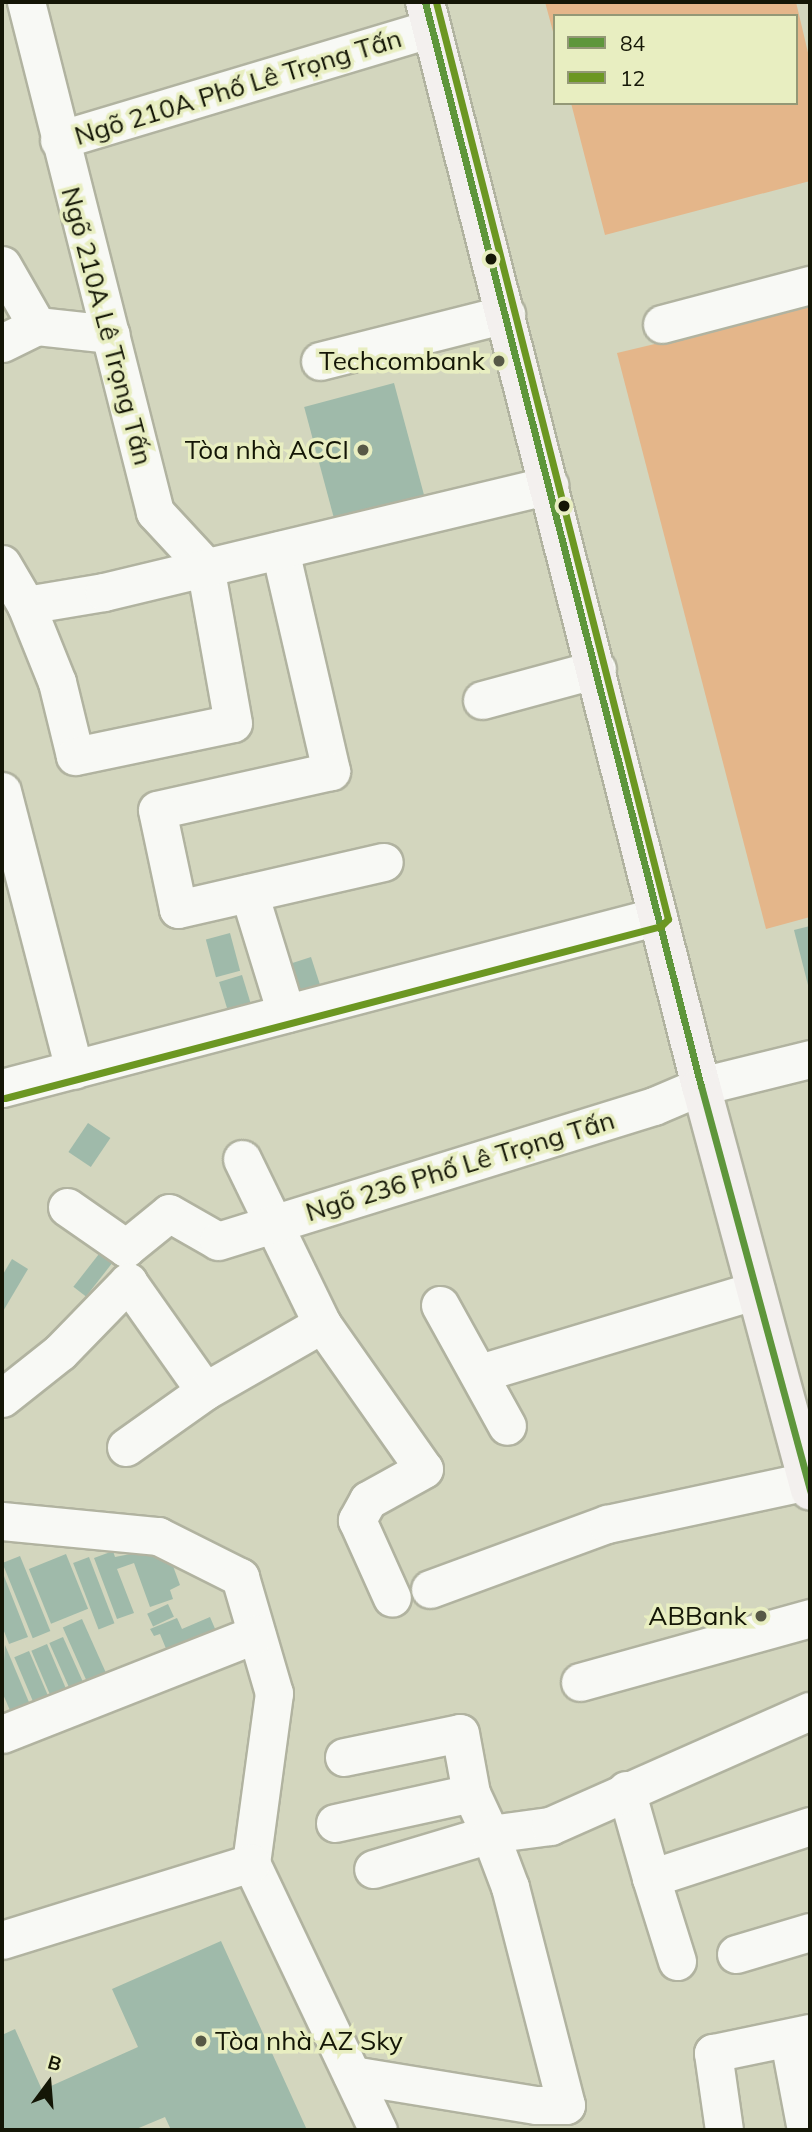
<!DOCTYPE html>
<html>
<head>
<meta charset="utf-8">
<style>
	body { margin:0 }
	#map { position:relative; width:812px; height:2132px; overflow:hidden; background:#d3d6be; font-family:Mulish,sans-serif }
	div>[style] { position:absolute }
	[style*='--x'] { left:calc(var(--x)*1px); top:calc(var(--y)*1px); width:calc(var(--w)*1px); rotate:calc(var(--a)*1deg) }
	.green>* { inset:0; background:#e4b68a }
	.building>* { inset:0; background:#9fbaaa; transform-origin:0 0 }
	.roads { filter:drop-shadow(2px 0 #b1b3a0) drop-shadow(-2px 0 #b1b3a0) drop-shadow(0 2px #b1b3a0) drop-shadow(0 -2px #b1b3a0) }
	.minor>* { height:37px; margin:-18.5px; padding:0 18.5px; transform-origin:18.5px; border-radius:18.5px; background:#f8f9f5 }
	.major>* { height:38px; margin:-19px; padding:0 19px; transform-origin:19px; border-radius:19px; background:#f3f0ee }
	.bus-1>* { height:7px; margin:-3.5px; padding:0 3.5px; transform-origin:3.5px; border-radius:3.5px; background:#5e963b }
	.bus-2>* { height:7px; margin:-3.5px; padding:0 3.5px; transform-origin:3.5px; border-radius:3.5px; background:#6c9722 }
	.dots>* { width:19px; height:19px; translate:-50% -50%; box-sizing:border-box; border:4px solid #e8eec1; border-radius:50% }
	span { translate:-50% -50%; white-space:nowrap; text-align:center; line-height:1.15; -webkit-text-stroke:7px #e8eec1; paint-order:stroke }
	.street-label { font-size:26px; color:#141606 }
	.poi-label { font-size:26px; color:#141606 }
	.right { translate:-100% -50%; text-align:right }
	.left { translate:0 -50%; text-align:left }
	.frame { position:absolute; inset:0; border:4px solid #141606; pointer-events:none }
	.legend { position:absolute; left:553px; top:14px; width:245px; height:91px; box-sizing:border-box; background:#e8eec1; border:2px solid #939876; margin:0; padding:9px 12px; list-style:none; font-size:21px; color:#141606 }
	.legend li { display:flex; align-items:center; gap:14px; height:35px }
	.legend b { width:35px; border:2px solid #939876 }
	.north { position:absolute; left:14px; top:2048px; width:70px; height:70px; -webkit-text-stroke:5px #e8eec1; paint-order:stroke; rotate:16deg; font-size:19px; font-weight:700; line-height:28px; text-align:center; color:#141606 }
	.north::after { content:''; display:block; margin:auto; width:24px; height:32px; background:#141606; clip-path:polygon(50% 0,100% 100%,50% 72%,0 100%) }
</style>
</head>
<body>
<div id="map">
	<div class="green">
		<div style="clip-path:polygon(545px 2px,796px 2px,810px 61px,810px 181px,605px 235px,571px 103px,796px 103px,796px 16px,555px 16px,555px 39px)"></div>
		<div style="clip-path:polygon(810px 307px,810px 917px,766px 929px,617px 353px)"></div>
	</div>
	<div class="building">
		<div style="left:394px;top:383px;width:116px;height:93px;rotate:75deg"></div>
		<div style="clip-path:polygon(810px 926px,810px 989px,809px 989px,794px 930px)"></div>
		<div style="left:230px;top:933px;width:39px;height:25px;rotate:75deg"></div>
		<div style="left:311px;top:957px;width:46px;height:26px;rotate:72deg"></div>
		<div style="left:242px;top:975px;width:39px;height:24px;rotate:73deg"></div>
		<div style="left:88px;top:1123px;width:27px;height:35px;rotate:34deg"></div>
		<div style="left:106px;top:1245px;width:16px;height:53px;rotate:38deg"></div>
		<div style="clip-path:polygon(12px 1259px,28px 1269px,2px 1313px,2px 1276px)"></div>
		<div style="clip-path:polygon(166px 1547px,180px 1585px,170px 1590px,173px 1599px,150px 1607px,134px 1563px,117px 1569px,134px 1613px,117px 1619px,94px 1558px,113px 1551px,115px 1557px)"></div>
		<div style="left:66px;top:1554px;width:59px;height:40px;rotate:68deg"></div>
		<div style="left:20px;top:1556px;width:81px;height:19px;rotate:68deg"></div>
		<div style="left:89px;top:1557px;width:71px;height:17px;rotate:69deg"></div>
		<div style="clip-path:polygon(2px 1571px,28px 1637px,9px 1644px,2px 1626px)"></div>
		<div style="left:168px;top:1604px;width:14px;height:23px;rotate:65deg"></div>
		<div style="clip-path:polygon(210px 1617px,216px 1631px,167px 1651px,160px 1634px,154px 1636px,150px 1629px,177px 1618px,182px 1629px)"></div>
		<div style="left:82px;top:1619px;width:61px;height:21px;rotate:66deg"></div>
		<div style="left:63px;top:1637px;width:52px;height:15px;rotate:66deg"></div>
		<div style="left:47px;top:1644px;width:53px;height:17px;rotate:67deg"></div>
		<div style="clip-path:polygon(5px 1645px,31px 1707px,12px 1715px,2px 1692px)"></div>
		<div style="left:29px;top:1651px;width:53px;height:16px;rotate:67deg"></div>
		<div style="clip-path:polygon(221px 1941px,307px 2130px,171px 2130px,165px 2117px,134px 2130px,2px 2130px,2px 2035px,15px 2029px,42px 2090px,138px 2047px,112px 1989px)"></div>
	</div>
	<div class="roads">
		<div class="minor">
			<div style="--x:59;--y:140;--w:389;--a:-16.7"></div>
			<div style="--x:2;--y:265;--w:70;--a:60.2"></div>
			<div style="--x:662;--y:324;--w:153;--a:-14.8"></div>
			<div style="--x:2;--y:343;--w:39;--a:-26"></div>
			<div style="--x:37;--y:326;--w:74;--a:6.2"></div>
			<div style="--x:320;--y:361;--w:192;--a:-14.2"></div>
			<div style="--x:280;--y:550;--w:227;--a:77"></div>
			<div style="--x:331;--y:771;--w:178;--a:167.4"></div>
			<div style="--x:157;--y:810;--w:101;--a:78"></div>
			<div style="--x:178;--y:909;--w:211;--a:-12.9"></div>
			<div style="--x:2;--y:564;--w:48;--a:59.7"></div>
			<div style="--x:26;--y:605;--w:83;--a:68.1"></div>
			<div style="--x:57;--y:682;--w:76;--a:76.3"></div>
			<div style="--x:75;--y:756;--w:161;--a:-11.8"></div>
			<div style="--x:233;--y:723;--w:159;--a:-100.1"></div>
			<div style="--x:205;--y:566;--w:74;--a:-132.8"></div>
			<div style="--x:155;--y:512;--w:526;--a:-104.19"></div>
			<div style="--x:26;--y:605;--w:79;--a:-9.5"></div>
			<div style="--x:104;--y:592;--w:458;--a:-13.5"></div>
			<div style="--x:482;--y:700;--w:119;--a:-15.1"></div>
			<div style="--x:2;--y:791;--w:288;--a:75.5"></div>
			<div style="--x:249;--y:893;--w:126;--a:72.9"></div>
			<div style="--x:2;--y:1088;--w:678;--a:-14.69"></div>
			<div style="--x:242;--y:1159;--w:183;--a:64.1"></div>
			<div style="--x:322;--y:1324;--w:177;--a:54.9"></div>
			<div style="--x:424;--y:1469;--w:64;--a:151"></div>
			<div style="--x:368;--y:1500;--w:23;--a:119"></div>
			<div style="--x:357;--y:1520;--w:85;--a:65.8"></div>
			<div style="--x:67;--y:1207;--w:72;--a:34.8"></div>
			<div style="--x:126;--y:1248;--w:55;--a:-39.1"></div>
			<div style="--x:169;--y:1213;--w:56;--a:29.7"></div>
			<div style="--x:218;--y:1241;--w:456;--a:-17.2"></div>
			<div style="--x:654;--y:1106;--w:51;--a:-23.1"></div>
			<div style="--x:701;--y:1086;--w:112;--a:-13.9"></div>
			<div style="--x:128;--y:1282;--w:133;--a:54.8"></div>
			<div style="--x:440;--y:1305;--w:138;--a:61"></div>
			<div style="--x:480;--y:1373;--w:288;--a:-16.7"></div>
			<div style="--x:2;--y:1398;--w:74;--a:-38.4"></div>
			<div style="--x:60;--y:1352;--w:98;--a:-45.8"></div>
			<div style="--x:126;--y:1447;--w:97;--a:-35.3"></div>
			<div style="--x:205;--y:1391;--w:135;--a:-29.8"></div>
			<div style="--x:2;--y:1521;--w:157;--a:5.5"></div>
			<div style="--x:158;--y:1536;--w:92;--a:26.6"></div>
			<div style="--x:240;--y:1577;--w:121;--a:73.7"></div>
			<div style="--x:274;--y:1693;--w:172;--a:97.7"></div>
			<div style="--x:430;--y:1589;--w:189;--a:-20.2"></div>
			<div style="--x:607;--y:1524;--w:206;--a:-12.1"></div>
			<div style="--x:580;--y:1682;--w:239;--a:-15.5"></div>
			<div style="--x:2;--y:1734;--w:273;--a:-21.5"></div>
			<div style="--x:344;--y:1757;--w:118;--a:-11.7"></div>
			<div style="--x:460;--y:1733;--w:61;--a:79.6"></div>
			<div style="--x:626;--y:1790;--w:91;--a:74.1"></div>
			<div style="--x:651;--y:1878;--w:167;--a:-18.1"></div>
			<div style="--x:335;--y:1823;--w:139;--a:-12.4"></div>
			<div style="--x:471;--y:1793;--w:45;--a:65.1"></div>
			<div style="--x:490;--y:1834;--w:122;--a:163.3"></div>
			<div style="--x:251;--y:1863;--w:296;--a:64.6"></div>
			<div style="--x:651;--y:1878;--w:87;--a:72.6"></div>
			<div style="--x:2;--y:1940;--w:261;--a:-17.2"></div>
			<div style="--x:736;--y:1954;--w:77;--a:-16.6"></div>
			<div style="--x:789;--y:2040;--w:92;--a:79.3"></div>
			<div style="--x:352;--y:2075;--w:186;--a:9.3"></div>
			<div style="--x:536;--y:2105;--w:30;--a:0"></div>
			<div style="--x:566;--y:2105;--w:225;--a:-104.4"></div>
			<div style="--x:510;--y:1887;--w:57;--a:-110.7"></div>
			<div style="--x:490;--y:1834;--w:61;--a:-7.6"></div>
			<div style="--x:550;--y:1826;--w:284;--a:-23.9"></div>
			<div style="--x:724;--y:2130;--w:78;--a:-98.1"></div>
			<div style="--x:713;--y:2053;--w:99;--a:-11.7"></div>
		</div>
		<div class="major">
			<div style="--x:425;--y:2;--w:1119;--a:75.72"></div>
			<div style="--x:701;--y:1086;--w:419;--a:74.9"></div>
		</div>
	</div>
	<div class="bus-1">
		<div style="--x:425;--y:2;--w:1119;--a:75.72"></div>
		<div style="--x:701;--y:1086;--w:419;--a:74.9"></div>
	</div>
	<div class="bus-2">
		<div style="--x:5;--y:1098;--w:678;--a:-14.69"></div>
		<div style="--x:661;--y:926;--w:10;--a:-45"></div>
		<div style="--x:668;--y:919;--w:946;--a:-104.2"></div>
	</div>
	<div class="dots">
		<div style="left:491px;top:259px;background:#141606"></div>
		<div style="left:499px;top:361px;background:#575946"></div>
		<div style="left:363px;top:450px;background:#575946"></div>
		<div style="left:564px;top:506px;background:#141606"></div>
		<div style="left:761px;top:1616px;background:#575946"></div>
		<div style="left:201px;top:2041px;background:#575946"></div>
	</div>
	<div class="street-label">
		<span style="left:238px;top:87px;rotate:-17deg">Ngõ 210A Phố Lê Trọng Tấn</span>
		<span style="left:107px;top:326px;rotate:75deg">Ngõ 210A Lê Trọng Tấn</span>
		<span style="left:460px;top:1166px;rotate:-17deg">Ngõ 236 Phố Lê Trọng Tấn</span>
	</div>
	<div class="poi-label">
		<span class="right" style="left:485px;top:361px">Techcombank</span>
		<span class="right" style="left:349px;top:450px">Tòa nhà ACCI</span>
		<span class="right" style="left:747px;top:1616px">ABBank</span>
		<span class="left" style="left:215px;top:2041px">Tòa nhà AZ Sky</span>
	</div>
	<div class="frame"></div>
	<ul class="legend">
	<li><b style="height:9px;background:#5e963b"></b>84</li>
	<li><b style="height:9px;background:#6c9722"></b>12</li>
	</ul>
	<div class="north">B</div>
</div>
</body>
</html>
